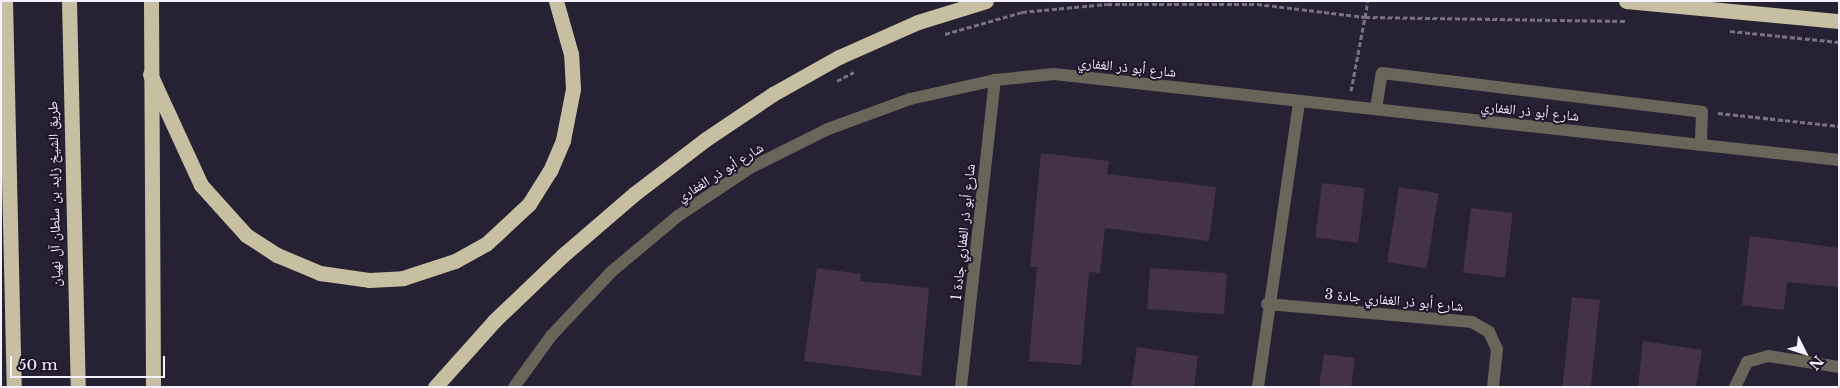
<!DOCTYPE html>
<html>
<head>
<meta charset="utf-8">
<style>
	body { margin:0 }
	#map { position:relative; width:1840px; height:388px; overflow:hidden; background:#272134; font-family:"Libre Baskerville","Noto Naskh Arabic",serif }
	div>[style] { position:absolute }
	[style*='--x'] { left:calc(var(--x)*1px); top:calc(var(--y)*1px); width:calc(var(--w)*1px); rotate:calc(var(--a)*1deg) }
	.building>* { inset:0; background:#443348; transform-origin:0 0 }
	.path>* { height:3px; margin-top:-1.5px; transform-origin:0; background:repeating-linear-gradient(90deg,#777182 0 5px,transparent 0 7.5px) }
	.minor>* { height:12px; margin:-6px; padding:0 6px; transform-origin:6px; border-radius:6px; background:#686559 }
	.highway>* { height:15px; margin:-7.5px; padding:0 7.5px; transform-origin:7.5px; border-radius:7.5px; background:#c6bfa1 }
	span { translate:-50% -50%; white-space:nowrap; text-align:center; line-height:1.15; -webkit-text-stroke:4px #1e172a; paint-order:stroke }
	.street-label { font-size:14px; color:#f5f1ff }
	.frame { position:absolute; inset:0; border:2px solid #f5f1ff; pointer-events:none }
	.north { position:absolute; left:1780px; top:328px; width:50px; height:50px; -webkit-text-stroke:4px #1e172a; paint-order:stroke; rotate:131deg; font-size:14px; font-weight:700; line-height:20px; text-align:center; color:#f5f1ff }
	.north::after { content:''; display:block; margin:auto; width:18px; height:22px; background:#f5f1ff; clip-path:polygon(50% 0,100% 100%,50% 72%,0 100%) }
	.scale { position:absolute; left:10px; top:356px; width:155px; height:22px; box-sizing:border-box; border:2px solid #f5f1ff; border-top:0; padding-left:6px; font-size:15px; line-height:18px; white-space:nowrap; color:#f5f1ff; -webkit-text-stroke:4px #1e172a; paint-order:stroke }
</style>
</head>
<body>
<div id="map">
	<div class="building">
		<div style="clip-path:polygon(1041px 153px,1109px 161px,1107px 174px,1216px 187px,1209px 241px,1105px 228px,1100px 273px,1089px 272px,1081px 365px,1029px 361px,1037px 267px,1030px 267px)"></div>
		<div style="left:1322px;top:183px;width:43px;height:55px;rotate:7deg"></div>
		<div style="left:1399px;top:187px;width:40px;height:76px;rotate:9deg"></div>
		<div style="left:1471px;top:208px;width:42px;height:65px;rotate:7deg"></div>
		<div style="clip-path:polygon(1750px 236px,1839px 248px,1839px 287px,1787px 282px,1784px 310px,1742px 305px)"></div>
		<div style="clip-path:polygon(817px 268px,861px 274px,860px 281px,929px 288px,921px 376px,804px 361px)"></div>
		<div style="left:1150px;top:268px;width:77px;height:41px;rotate:4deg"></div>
		<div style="left:1572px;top:297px;width:28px;height:91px;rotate:6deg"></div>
		<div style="clip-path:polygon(1643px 341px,1702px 350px,1696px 387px,1638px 387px)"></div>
		<div style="clip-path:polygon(1137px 347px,1198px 356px,1194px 387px,1131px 387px)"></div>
		<div style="clip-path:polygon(1324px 354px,1355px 358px,1351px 387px,1319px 387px)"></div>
	</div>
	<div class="path">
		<div style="--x:1730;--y:31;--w:110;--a:5.8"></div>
		<div style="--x:945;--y:34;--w:80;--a:-15.9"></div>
		<div style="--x:1022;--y:12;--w:85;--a:-5.4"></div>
		<div style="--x:1107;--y:4;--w:150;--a:0"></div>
		<div style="--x:1257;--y:4;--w:109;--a:6.9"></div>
		<div style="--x:1365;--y:17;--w:262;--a:0.9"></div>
		<div style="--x:837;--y:81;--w:19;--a:-28"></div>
		<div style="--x:1351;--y:91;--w:92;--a:-79.3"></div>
		<div style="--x:1718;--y:113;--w:122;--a:6.1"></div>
	</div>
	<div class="minor">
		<div style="--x:1376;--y:109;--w:36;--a:-81"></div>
		<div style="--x:1382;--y:73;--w:322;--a:6.9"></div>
		<div style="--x:1702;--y:112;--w:33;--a:92"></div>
		<div style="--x:1267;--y:304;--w:206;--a:5"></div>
		<div style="--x:1472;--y:322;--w:20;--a:30"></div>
		<div style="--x:1489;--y:332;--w:19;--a:65"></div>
		<div style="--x:1497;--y:349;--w:38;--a:96"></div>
		<div style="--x:514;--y:387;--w:63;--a:-54"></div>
		<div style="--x:551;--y:336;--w:88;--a:-46.8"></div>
		<div style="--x:611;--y:272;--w:87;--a:-39.9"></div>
		<div style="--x:678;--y:216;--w:87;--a:-33.7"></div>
		<div style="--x:750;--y:168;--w:87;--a:-26.6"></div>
		<div style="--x:828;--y:129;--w:87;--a:-20.1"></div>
		<div style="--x:910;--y:99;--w:87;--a:-12.6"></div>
		<div style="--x:995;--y:80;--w:59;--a:-5.8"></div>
		<div style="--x:1054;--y:74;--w:790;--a:6.25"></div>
		<div style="--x:961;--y:387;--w:309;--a:-83.7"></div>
		<div style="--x:1258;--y:387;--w:289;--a:-81.8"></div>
		<div style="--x:1735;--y:387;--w:28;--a:-64"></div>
		<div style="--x:1747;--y:362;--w:22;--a:-16"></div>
		<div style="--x:1768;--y:356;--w:72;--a:8.8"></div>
	</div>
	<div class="highway">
		<div style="--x:5;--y:1;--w:386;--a:88.7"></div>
		<div style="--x:69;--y:1;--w:386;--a:88.7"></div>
		<div style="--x:151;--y:1;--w:386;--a:89.7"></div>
		<div style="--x:1626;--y:1;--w:214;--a:5.4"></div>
		<div style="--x:150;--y:74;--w:122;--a:65.3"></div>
		<div style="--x:201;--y:185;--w:67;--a:48"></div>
		<div style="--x:246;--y:235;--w:37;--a:33"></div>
		<div style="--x:277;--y:255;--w:47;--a:22.7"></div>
		<div style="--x:320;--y:273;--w:49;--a:8.1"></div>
		<div style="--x:369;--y:280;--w:34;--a:-3"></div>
		<div style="--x:403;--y:278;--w:55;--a:-18.1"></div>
		<div style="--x:455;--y:261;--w:35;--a:-29"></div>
		<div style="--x:486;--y:244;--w:59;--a:-42.9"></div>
		<div style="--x:529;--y:204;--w:39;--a:-58"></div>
		<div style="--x:550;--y:171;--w:34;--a:-67"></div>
		<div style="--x:563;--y:140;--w:52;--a:-78.9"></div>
		<div style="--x:573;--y:89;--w:35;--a:-93"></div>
		<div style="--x:571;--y:54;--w:55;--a:-105.8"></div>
		<div style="--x:435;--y:387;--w:89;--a:-48.2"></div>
		<div style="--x:494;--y:321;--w:94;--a:-43.7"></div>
		<div style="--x:562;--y:256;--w:95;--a:-40.7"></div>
		<div style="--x:634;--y:194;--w:91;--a:-37.4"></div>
		<div style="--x:706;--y:139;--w:81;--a:-33.9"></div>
		<div style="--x:773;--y:94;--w:76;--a:-29.3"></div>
		<div style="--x:839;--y:57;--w:86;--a:-23.9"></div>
		<div style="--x:918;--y:22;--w:71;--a:-17.2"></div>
	</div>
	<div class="street-label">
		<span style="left:1127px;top:67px;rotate:6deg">شارع أبو ذر الغفاري</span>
		<span style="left:1530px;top:111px;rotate:6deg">شارع أبو ذر الغفاري</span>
		<span style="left:720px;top:172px;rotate:-32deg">شارع أبو ذر الغفاري</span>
		<span style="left:54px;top:194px;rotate:-91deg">طريق الشيخ زايد بن سلطان آل نهيان</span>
		<span style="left:963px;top:232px;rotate:-84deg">شارع أبو ذر الغفاري جادة 1</span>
		<span style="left:1394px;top:300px;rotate:5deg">شارع أبو ذر الغفاري جادة 3</span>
	</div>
	<div class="frame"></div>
	<div class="north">N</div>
	<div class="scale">50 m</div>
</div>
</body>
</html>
